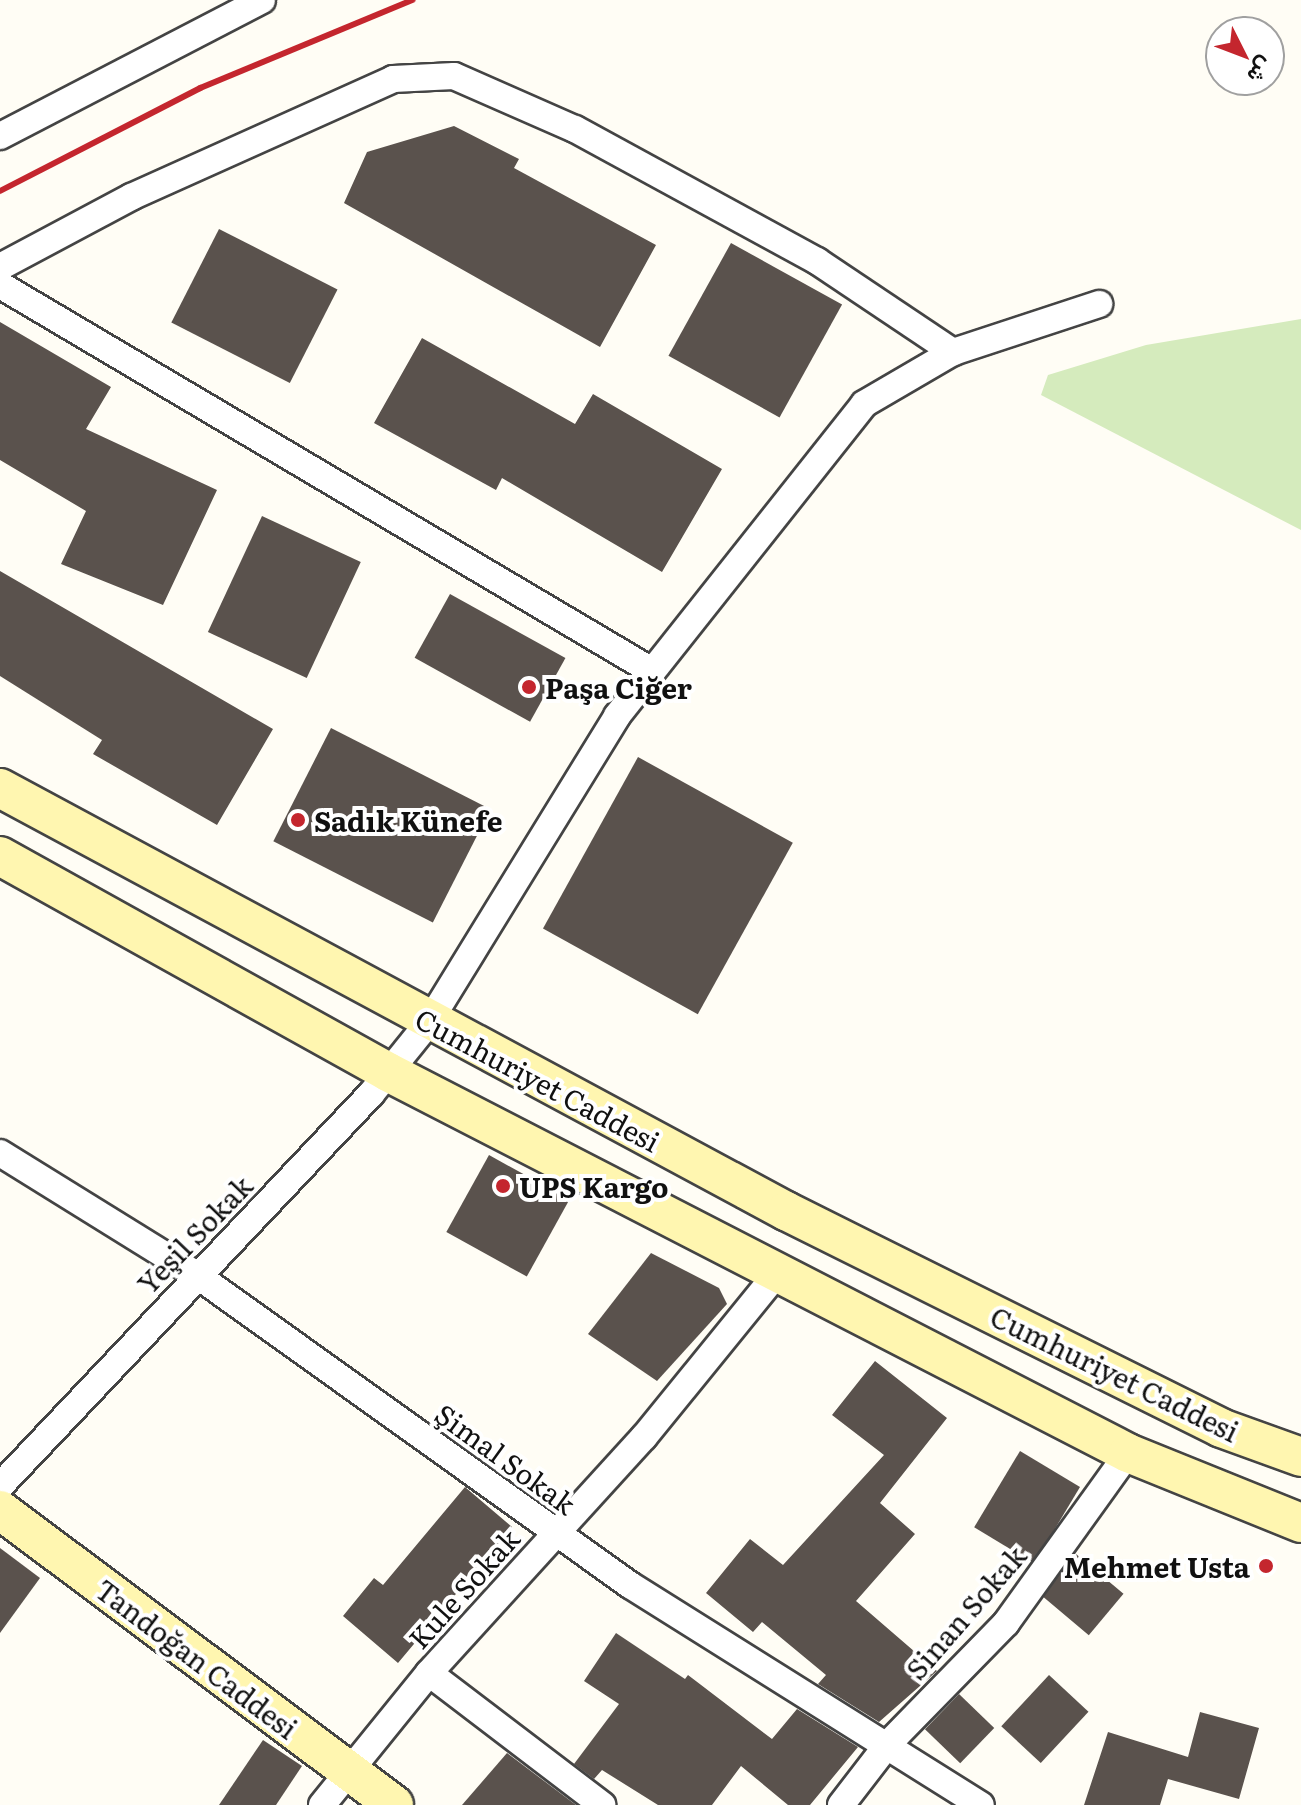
<!DOCTYPE html>
<html>
<head>
<meta charset="utf-8">
<style>
	body { margin:0 }
	#map { position:relative; width:1301px; height:1805px; overflow:hidden; background:#fffdf5; font-family:Literata,Vazirmatn,serif }
	div>[style] { position:absolute }
	[style*='--x'] { left:calc(var(--x)*1px); top:calc(var(--y)*1px); width:calc(var(--w)*1px); rotate:calc(var(--a)*1deg) }
	.green>* { inset:0; background:#d5ebbd }
	.building>* { inset:0; background:#5a524d; transform-origin:0 0 }
	.roads { filter:drop-shadow(2px 0 #444) drop-shadow(-2px 0 #444) drop-shadow(0 2px #444) drop-shadow(0 -2px #444) }
	.street>* { height:26px; margin:-13px; padding:0 13px; transform-origin:13px; border-radius:13px; background:#fff }
	.secondary>* { height:38px; margin:-19px; padding:0 19px; transform-origin:19px; border-radius:19px; background:#fff6b0 }
	.rail>* { height:6px; margin:-3px; padding:0 3px; transform-origin:3px; border-radius:3px; background:#c4262e }
	.dots>* { width:22px; height:22px; translate:-50% -50%; box-sizing:border-box; border:4px solid #fff; border-radius:50% }
	span { translate:-50% -50%; white-space:nowrap; text-align:center; line-height:1.15; -webkit-text-stroke:8px #fff; paint-order:stroke }
	.poi-label { font-size:28px; color:#111; font-weight:700 }
	.left { translate:0 -50%; text-align:left }
	.right { translate:-100% -50%; text-align:right }
	.street-label { font-size:28px; color:#111 }
	.north { position:absolute; left:1205px; top:16px; width:80px; height:80px; box-sizing:border-box; background:#fff; border:2px solid #a0a0a0; border-radius:50%; rotate:132deg; font-size:22px; font-weight:700; line-height:32px; text-align:center; color:#111 }
	.north::after { content:''; display:block; margin:auto; width:28px; height:36px; background:#c4262e; clip-path:polygon(50% 0,100% 100%,50% 72%,0 100%) }
</style>
</head>
<body>
<div id="map">
	<div class="green">
		<div style="clip-path:polygon(1301px 319px,1301px 530px,1041px 395px,1048px 375px,1146px 345px)"></div>
	</div>
	<div class="building">
		<div style="clip-path:polygon(454px 126px,519px 159px,514px 168px,656px 245px,600px 347px,344px 203px,367px 152px)"></div>
		<div style="left:219px;top:229px;width:133px;height:105px;rotate:27deg"></div>
		<div style="left:731px;top:243px;width:127px;height:129px;rotate:29deg"></div>
		<div style="clip-path:polygon(0 322px,111px 387px,86px 429px,217px 490px,163px 605px,61px 564px,86px 511px,0 460px)"></div>
		<div style="clip-path:polygon(422px 338px,575px 424px,593px 394px,722px 469px,662px 572px,502px 478px,496px 490px,374px 423px)"></div>
		<div style="left:262px;top:516px;width:109px;height:128px;rotate:25deg"></div>
		<div style="clip-path:polygon(0 571px,273px 729px,217px 825px,93px 754px,102px 740px,0 676px)"></div>
		<div style="left:450px;top:594px;width:132px;height:73px;rotate:29deg"></div>
		<div style="left:331px;top:728px;width:179px;height:127px;rotate:27deg"></div>
		<div style="left:638px;top:757px;width:177px;height:196px;rotate:29deg"></div>
		<div style="left:489px;top:1155px;width:92px;height:88px;rotate:29deg"></div>
		<div style="clip-path:polygon(651px 1253px,719px 1288px,727px 1304px,657px 1381px,588px 1334px)"></div>
		<div style="clip-path:polygon(875px 1361px,947px 1418px,880px 1503px,915px 1534px,856px 1601px,937px 1671px,879px 1722px,818px 1684px,826px 1675px,762px 1622px,753px 1632px,706px 1593px,750px 1539px,783px 1565px,884px 1455px,832px 1415px)"></div>
		<div style="left:1020px;top:1451px;width:70px;height:89px;rotate:31deg"></div>
		<div style="clip-path:polygon(465px 1487px,512px 1527px,398px 1663px,343px 1616px,374px 1578px,383px 1585px)"></div>
		<div style="clip-path:polygon(0 1548px,40px 1578px,0 1633px)"></div>
		<div style="left:1076px;top:1554px;width:62px;height:54px;rotate:40deg"></div>
		<div style="clip-path:polygon(616px 1633px,685px 1679px,688px 1675px,772px 1739px,797px 1709px,858px 1747px,810px 1805px,788px 1805px,741px 1766px,712px 1805px,658px 1805px,602px 1770px,594px 1779px,574px 1764px,619px 1704px,584px 1681px)"></div>
		<div style="left:1049px;top:1675px;width:54px;height:70px;rotate:43deg"></div>
		<div style="left:959px;top:1694px;width:49px;height:49px;rotate:44deg"></div>
		<div style="clip-path:polygon(1200px 1712px,1259px 1728px,1239px 1799px,1168px 1779px,1160px 1805px,1084px 1805px,1108px 1732px,1188px 1757px)"></div>
		<div style="clip-path:polygon(263px 1740px,302px 1766px,276px 1805px,219px 1805px)"></div>
		<div style="clip-path:polygon(507px 1753px,576px 1805px,462px 1805px)"></div>
	</div>
	<div class="roads">
		<div class="street">
			<div style="--x:0;--y:136;--w:295;--a:-27.4"></div>
			<div style="--x:0;--y:267;--w:149;--a:-28.1"></div>
			<div style="--x:131;--y:197;--w:287;--a:-24.2"></div>
			<div style="--x:393;--y:79;--w:61;--a:-2.8"></div>
			<div style="--x:454;--y:76;--w:132;--a:23.7"></div>
			<div style="--x:575;--y:129;--w:276;--a:28.6"></div>
			<div style="--x:817;--y:261;--w:164;--a:33.8"></div>
			<div style="--x:0;--y:285;--w:758;--a:30.63"></div>
			<div style="--x:0;--y:1153;--w:233;--a:31.8"></div>
			<div style="--x:198;--y:1276;--w:531;--a:35.58"></div>
			<div style="--x:630;--y:1585;--w:414;--a:32.1"></div>
			<div style="--x:0;--y:1486;--w:540;--a:-46.58"></div>
			<div style="--x:371;--y:1094;--w:92;--a:-51.1"></div>
			<div style="--x:429;--y:1022;--w:359;--a:-58.4"></div>
			<div style="--x:617;--y:716;--w:398;--a:-51.6"></div>
			<div style="--x:864;--y:404;--w:103;--a:-30.3"></div>
			<div style="--x:953;--y:352;--w:154;--a:-18.2"></div>
			<div style="--x:429;--y:1673;--w:218;--a:37.3"></div>
			<div style="--x:322;--y:1805;--w:170;--a:-51"></div>
			<div style="--x:429;--y:1673;--w:319;--a:-47.7"></div>
			<div style="--x:644;--y:1437;--w:214;--a:-50.9"></div>
			<div style="--x:841;--y:1805;--w:77;--a:-52.4"></div>
			<div style="--x:888;--y:1744;--w:169;--a:-45.7"></div>
			<div style="--x:1006;--y:1623;--w:209;--a:-54.3"></div>
		</div>
		<div class="secondary">
			<div style="--x:0;--y:788;--w:893;--a:28.29"></div>
			<div style="--x:786;--y:1211;--w:486;--a:26.5"></div>
			<div style="--x:1221;--y:1428;--w:85;--a:19.9"></div>
			<div style="--x:0;--y:856;--w:444;--a:29.1"></div>
			<div style="--x:388;--y:1072;--w:832;--a:27.24"></div>
			<div style="--x:1128;--y:1453;--w:187;--a:22"></div>
			<div style="--x:0;--y:1510;--w:492;--a:36.8"></div>
		</div>
	</div>
	<div class="rail">
		<div style="--x:0;--y:191;--w:225;--a:-27.2"></div>
		<div style="--x:200;--y:88;--w:230;--a:-22.5"></div>
	</div>
	<div class="dots">
		<div style="left:529px;top:687px;background:#c4262e"></div>
		<div style="left:298px;top:820px;background:#c4262e"></div>
		<div style="left:503px;top:1186px;background:#c4262e"></div>
		<div style="left:1266px;top:1566px;background:#c4262e"></div>
	</div>
	<div class="poi-label">
		<span class="left" style="left:545px;top:687px">Paşa Ciğer</span>
		<span class="left" style="left:314px;top:820px">Sadık Künefe</span>
		<span class="left" style="left:519px;top:1186px">UPS Kargo</span>
		<span class="right" style="left:1250px;top:1566px">Mehmet Usta</span>
	</div>
	<div class="street-label">
		<span style="left:538px;top:1079px;rotate:28deg">Cumhuriyet Caddesi</span>
		<span style="left:194px;top:1234px;rotate:-46deg">Yeşil Sokak</span>
		<span style="left:1115px;top:1373px;rotate:26deg">Cumhuriyet Caddesi</span>
		<span style="left:506px;top:1458px;rotate:36deg">Şimal Sokak</span>
		<span style="left:463px;top:1588px;rotate:-48deg">Kule Sokak</span>
		<span style="left:965px;top:1612px;rotate:-49deg">Sinan Sokak</span>
		<span style="left:197px;top:1658px;rotate:37deg">Tandoğan Caddesi</span>
	</div>
	<div class="north">ش</div>
</div>
</body>
</html>
